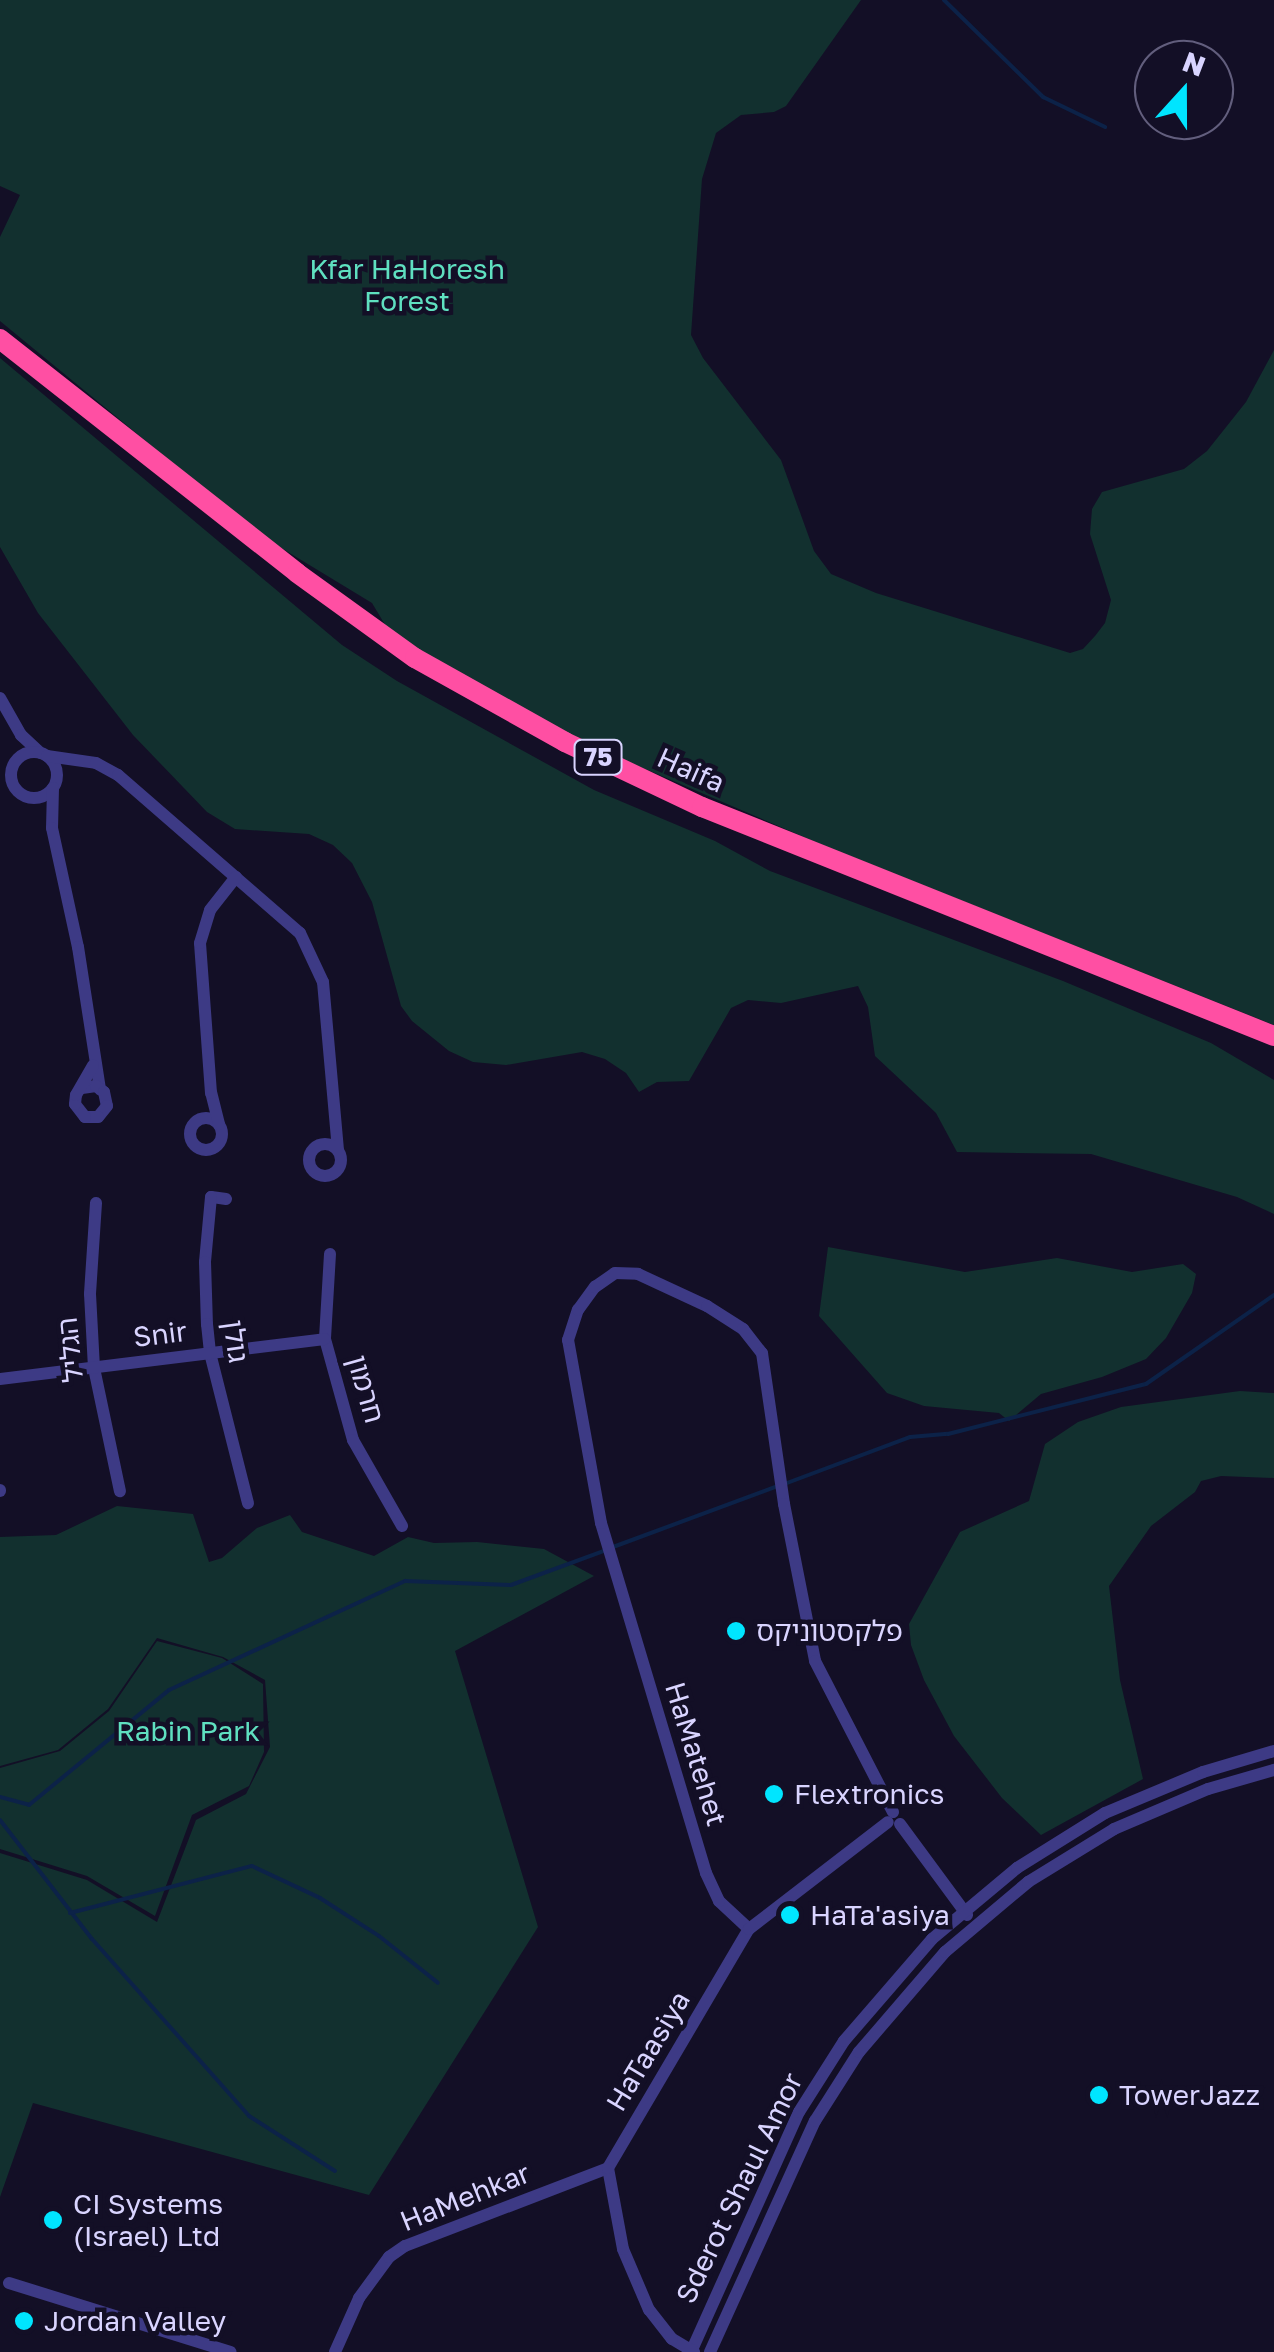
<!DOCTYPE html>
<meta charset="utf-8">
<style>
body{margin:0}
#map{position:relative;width:1274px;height:2352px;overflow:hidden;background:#130f26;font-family:"Golos Text","Noto Sans Hebrew",sans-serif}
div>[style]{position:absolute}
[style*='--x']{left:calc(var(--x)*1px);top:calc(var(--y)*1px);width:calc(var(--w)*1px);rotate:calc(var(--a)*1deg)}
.green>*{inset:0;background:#12302f}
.stream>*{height:4px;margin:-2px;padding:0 2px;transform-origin:2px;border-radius:2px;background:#0c2248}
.minor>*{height:12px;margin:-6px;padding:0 6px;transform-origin:6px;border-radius:6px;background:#3d3a85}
.minor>.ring{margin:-6px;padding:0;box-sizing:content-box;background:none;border:12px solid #3d3a85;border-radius:50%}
.highway>*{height:20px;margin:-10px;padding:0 10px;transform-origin:10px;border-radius:10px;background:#ff4fa3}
.dots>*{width:28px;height:28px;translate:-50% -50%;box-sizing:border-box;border:5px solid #130f26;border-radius:50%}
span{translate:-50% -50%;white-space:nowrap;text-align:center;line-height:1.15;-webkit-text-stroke:9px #130f26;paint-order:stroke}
.shield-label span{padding:2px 8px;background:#130f26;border:2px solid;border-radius:8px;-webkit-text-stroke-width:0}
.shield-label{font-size:25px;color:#d9d4ff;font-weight:700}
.park-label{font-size:28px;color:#5fe0c0}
.street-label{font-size:28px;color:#d9d4ff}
.poi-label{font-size:28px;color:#d9d4ff}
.left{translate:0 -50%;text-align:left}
.north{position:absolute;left:1134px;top:40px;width:100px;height:100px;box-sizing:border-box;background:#130f26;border:2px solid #625e7d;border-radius:50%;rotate:21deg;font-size:28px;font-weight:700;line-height:40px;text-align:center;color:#d9d4ff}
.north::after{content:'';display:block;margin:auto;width:35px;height:45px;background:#00e5ff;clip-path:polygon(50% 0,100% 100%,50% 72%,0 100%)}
</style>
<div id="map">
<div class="green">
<i style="clip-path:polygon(0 0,861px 0,786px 106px,774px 112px,741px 115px,716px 133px,702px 179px,691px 335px,703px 358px,781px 460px,814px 551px,831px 574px,876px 593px,1070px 653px,1083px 649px,1095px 636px,1105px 623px,1111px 600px,1090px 534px,1092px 509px,1102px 492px,1184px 469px,1207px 451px,1246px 402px,1274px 350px,1274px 1025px,825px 846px,601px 750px,470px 682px,387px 628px,372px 603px,260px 535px,0 321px,0 237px,20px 195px,0 186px)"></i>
<i style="clip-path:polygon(0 358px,342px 645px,397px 681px,594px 790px,715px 841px,770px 871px,1063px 981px,1211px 1043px,1274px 1080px,1274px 1214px,1237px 1197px,1091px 1154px,957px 1152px,936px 1113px,875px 1056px,868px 1007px,858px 986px,781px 1003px,748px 1000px,731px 1008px,689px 1081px,657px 1082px,639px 1092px,626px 1073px,605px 1059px,582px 1052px,506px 1065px,473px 1062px,449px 1051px,412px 1021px,401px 1006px,372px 902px,352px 863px,333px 845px,309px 834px,235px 829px,207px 812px,133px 735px,38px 613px,0 547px)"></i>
<i style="clip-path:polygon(828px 1247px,965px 1272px,1057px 1258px,1132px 1272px,1183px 1264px,1196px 1274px,1192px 1293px,1166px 1338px,1146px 1359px,1102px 1377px,1041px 1394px,1009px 1421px,999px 1413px,924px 1406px,887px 1393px,819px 1316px)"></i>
<i style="clip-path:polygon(1240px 1391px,1274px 1393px,1274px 1478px,1221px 1476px,1201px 1481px,1195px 1492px,1151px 1526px,1109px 1586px,1120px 1680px,1143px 1779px,1041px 1835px,1002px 1798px,954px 1736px,924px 1680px,911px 1645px,909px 1624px,960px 1532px,1029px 1501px,1045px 1444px,1078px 1422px,1121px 1407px)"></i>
<i style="clip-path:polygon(117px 1506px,193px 1514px,209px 1562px,222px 1558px,257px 1528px,290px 1515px,302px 1532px,374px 1556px,408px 1537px,434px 1543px,477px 1542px,544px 1549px,594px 1576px,455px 1651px,538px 1927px,369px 2195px,33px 2103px,0 2197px,0 1853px,87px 1880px,157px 1922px,196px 1820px,246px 1794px,270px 1747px,265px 1680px,223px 1657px,157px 1638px,108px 1709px,58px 1750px,0 1766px,0 1537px,56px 1535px)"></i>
<i style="clip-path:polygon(157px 1641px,222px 1658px,263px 1684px,264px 1752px,249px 1786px,192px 1815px,155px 1916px,87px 1876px,0 1849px,0 1768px,60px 1751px,109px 1711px)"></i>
</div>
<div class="stream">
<i style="--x:944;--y:0;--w:139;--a:44.4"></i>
<i style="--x:1043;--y:97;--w:69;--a:25.8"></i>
<i style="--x:787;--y:1483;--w:131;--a:-20.5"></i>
<i style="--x:910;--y:1437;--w:38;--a:-5"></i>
<i style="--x:948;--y:1434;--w:204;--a:-14.2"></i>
<i style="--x:1146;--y:1384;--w:156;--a:-34.8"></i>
<i style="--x:613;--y:1547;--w:176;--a:-20.3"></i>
<i style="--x:0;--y:1797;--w:30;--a:15"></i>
<i style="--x:29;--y:1805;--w:181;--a:-39.4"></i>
<i style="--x:169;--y:1690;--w:260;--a:-24.8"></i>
<i style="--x:405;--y:1581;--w:106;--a:2.2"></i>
<i style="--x:511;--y:1585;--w:99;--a:-20.1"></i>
<i style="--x:0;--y:1820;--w:150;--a:52.3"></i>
<i style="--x:92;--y:1939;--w:237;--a:48.4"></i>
<i style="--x:249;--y:2116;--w:102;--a:32.6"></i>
<i style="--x:70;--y:1913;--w:188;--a:-14.5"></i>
<i style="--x:252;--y:1866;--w:75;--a:25.2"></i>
<i style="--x:320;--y:1898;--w:70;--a:32.8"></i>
<i style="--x:379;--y:1936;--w:75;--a:38.5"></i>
</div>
<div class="minor">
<i style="--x:0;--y:698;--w:43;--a:60.4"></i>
<i style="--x:21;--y:735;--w:26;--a:43"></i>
<i class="ring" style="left:11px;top:752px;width:34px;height:34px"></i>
<i style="--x:47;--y:756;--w:49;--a:8.1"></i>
<i style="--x:96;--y:763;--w:25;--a:29"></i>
<i style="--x:118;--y:775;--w:241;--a:41"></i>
<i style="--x:300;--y:933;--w:54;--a:64.9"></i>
<i style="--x:323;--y:982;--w:168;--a:84.9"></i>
<i style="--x:53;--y:788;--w:40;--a:91.4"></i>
<i style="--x:52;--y:828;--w:122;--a:77.7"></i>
<i style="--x:78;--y:947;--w:144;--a:81.2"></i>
<i style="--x:82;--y:1088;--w:14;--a:-8"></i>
<i style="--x:96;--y:1086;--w:10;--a:37"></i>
<i style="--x:104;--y:1092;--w:14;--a:78"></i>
<i style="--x:107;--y:1106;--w:14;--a:129"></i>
<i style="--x:98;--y:1117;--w:13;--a:180"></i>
<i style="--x:85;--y:1117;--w:16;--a:-128"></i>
<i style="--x:75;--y:1104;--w:9;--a:-84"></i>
<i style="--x:76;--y:1095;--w:34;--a:-60"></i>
<i class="ring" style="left:190px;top:1118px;width:20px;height:20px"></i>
<i style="--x:219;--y:1124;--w:32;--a:-104"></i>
<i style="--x:211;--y:1093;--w:150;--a:-94.2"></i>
<i style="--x:200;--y:943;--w:34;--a:-73"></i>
<i style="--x:210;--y:910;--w:42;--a:-51.8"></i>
<i class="ring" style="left:309px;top:1144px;width:20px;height:20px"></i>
<i style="--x:226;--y:1199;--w:15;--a:-172"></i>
<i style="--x:211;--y:1197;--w:65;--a:95.3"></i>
<i style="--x:205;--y:1262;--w:62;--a:88.2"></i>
<i style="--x:207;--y:1324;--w:29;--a:84"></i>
<i style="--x:210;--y:1353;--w:155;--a:75.8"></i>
<i style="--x:96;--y:1203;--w:91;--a:93.8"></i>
<i style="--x:90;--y:1294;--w:74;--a:86.9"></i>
<i style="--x:94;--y:1368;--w:126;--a:78.1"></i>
<i style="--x:330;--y:1254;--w:85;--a:93.4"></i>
<i style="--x:325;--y:1339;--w:105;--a:74.5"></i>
<i style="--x:353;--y:1440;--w:99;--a:60.3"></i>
<i style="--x:0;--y:1379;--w:327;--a:-7"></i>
<i style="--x:0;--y:1490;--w:1;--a:90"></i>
<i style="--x:900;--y:1824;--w:113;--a:53.6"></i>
<i style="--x:749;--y:1929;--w:41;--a:-137"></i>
<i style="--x:719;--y:1901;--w:31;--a:-115"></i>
<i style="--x:706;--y:1873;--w:365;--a:-106.7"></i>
<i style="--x:601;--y:1523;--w:186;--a:-100.2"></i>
<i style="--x:568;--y:1340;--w:32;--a:-72"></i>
<i style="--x:578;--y:1310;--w:29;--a:-54"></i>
<i style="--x:595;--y:1287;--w:24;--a:-35"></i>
<i style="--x:615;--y:1273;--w:23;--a:2"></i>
<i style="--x:638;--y:1274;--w:76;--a:24.9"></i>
<i style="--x:707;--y:1306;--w:43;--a:32.6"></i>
<i style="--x:743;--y:1329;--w:31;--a:52"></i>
<i style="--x:762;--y:1353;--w:153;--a:81.7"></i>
<i style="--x:784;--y:1504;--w:160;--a:78.8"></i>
<i style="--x:815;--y:1661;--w:170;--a:62.7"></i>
<i style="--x:9;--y:2283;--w:232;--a:17.3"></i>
<i style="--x:335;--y:2352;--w:59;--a:-66"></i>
<i style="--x:359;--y:2298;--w:51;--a:-53.8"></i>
<i style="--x:389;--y:2257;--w:19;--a:-35"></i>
<i style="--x:405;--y:2246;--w:217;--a:-21"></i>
<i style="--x:691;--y:2352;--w:263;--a:-65.8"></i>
<i style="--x:799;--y:2112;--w:84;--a:-57.6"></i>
<i style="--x:844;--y:2041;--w:135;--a:-49.2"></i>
<i style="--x:932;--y:1939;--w:111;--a:-39.9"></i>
<i style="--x:1017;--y:1868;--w:104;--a:-32"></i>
<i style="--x:1105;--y:1813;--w:106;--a:-22.7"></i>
<i style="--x:1203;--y:1772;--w:74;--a:-16.5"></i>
<i style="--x:694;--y:2352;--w:26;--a:-149"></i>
<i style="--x:672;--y:2339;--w:37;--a:-128"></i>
<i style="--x:649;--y:2310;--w:66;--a:-113.1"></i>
<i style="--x:623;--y:2249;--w:82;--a:-100.5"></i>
<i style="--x:608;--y:2168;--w:277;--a:-59.5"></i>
<i style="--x:749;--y:1929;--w:175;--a:-37.6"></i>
<i style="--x:710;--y:2352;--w:254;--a:-65.6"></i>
<i style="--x:815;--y:2121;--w:82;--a:-57.5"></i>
<i style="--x:859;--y:2052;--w:132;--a:-49.3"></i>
<i style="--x:945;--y:1952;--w:109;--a:-40.1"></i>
<i style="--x:1028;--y:1882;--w:101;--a:-31.6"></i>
<i style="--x:1114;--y:1829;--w:102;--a:-23.1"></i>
<i style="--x:1208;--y:1789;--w:69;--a:-16.1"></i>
</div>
<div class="highway">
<i style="--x:0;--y:339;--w:378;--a:38.2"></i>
<i style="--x:297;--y:573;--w:145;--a:35.8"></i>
<i style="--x:415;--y:658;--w:172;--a:29.2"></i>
<i style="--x:565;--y:742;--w:152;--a:25.4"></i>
<i style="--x:702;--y:807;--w:616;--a:21.82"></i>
</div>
<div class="dots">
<i style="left:736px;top:1631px;background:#00e5ff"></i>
<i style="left:774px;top:1794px;background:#00e5ff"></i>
<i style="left:790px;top:1915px;background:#00e5ff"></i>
<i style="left:1099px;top:2095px;background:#00e5ff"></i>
<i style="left:53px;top:2220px;background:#00e5ff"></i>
<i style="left:24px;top:2321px;background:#00e5ff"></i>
</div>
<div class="shield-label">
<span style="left:598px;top:757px">75</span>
</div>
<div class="park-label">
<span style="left:407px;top:285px">Kfar HaHoresh<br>Forest</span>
<span style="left:188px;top:1731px">Rabin Park</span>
</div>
<div class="street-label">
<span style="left:691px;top:770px;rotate:24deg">Haifa</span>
<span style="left:160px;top:1334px;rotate:-7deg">Snir</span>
<span style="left:236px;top:1341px;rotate:82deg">גולן</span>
<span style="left:70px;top:1350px;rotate:-96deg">הגליל</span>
<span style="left:366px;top:1389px;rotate:74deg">חרמון</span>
<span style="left:696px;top:1754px;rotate:73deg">HaMatehet</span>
<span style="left:648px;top:2051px;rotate:-59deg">HaTaasiya</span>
<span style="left:739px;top:2188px;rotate:-64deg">Sderot Shaul Amor</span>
<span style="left:465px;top:2197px;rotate:-22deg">HaMehkar</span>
</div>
<div class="poi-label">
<span class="left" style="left:756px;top:1631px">פלקסטוניקס</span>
<span class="left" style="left:794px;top:1794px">Flextronics</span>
<span class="left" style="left:810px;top:1915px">HaTa'asiya</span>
<span class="left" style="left:1119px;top:2095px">TowerJazz</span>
<span class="left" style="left:73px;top:2220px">CI Systems<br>(Israel) Ltd</span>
<span class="left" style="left:44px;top:2321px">Jordan Valley</span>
</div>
<div class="north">N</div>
</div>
